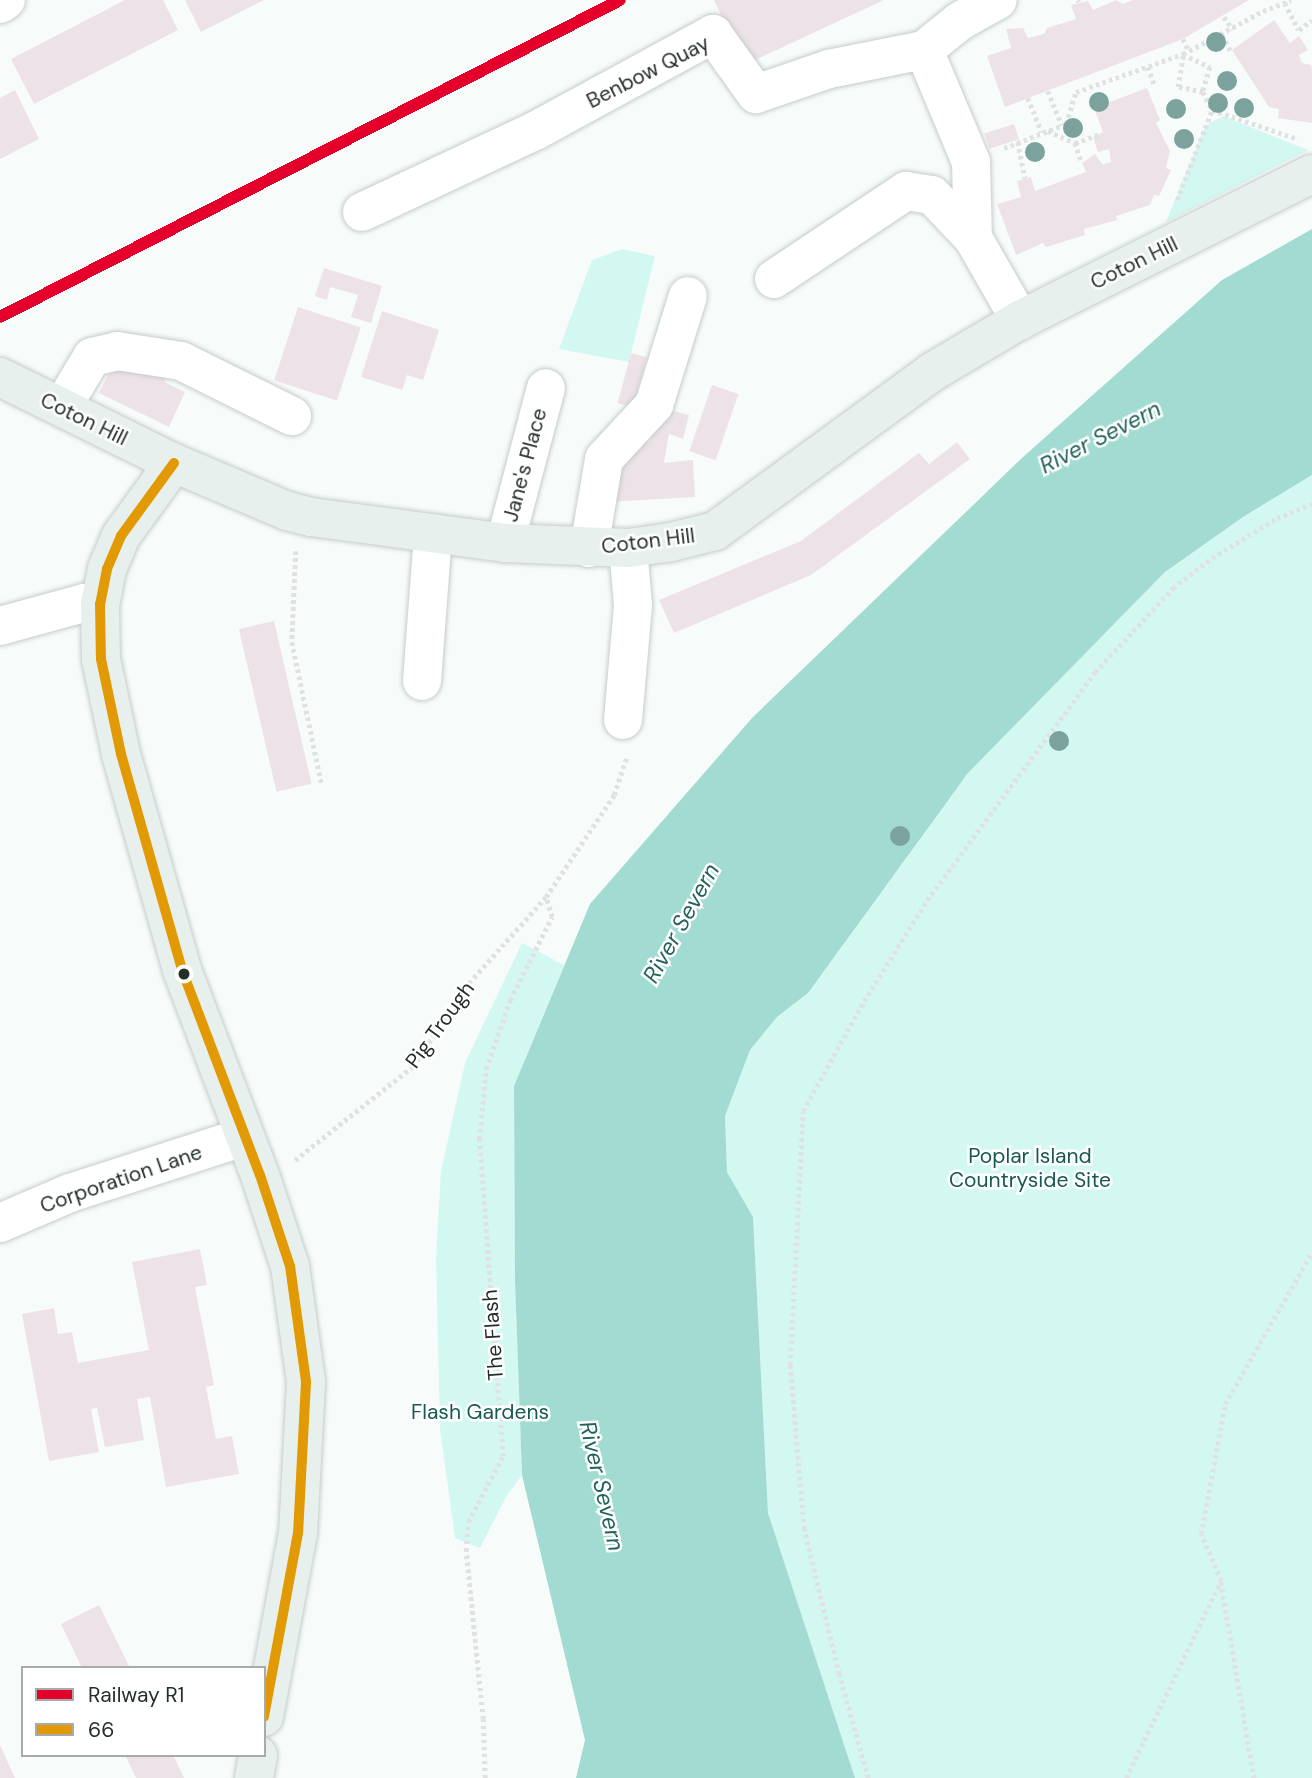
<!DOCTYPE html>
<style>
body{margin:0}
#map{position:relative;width:1312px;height:1778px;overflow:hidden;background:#f7fcfb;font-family:"DM Sans",sans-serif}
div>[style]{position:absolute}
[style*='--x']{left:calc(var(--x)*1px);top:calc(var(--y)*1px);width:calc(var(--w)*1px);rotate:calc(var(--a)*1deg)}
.green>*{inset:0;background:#d3f8f1}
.water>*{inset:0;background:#a2dbd2}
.building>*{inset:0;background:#ede2e8;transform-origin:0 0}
.path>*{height:4.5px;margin-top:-2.25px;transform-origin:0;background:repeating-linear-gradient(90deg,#dfe2e1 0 3.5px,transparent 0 7px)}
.roads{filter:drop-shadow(0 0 2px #c5ccca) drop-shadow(0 0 2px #c5ccca)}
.minor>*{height:38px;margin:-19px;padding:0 19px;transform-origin:19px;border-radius:19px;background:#fefffe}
.major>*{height:38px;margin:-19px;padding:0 19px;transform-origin:19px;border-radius:19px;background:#e8f0ee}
.bus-1>*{height:10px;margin:-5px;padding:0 5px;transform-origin:5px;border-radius:5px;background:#e29a04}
.rail-1>*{height:12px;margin:-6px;padding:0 6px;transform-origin:6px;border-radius:6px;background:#e4002b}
.trees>*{width:20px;height:20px;margin:-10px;border-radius:50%;background:#7ba29d}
.dots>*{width:19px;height:19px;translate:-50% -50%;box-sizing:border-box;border:4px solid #fff;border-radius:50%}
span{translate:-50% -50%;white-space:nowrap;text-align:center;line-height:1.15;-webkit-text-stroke:5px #fff;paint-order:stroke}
.street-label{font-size:21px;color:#252e2c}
.park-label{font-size:21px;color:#155950}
.water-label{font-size:23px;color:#22635b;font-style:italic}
.legend{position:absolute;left:21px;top:1666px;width:245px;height:91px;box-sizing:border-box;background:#fff;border:2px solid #a8abab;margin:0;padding:9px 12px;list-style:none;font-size:21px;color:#252e2c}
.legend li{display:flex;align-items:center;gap:14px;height:35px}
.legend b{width:35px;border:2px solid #a8abab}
</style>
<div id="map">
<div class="green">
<i style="clip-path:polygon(1223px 116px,1308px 150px,1166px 222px,1205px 126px)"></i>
<i style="clip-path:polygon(622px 249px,655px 256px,629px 362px,559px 349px,592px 260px)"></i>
<i style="clip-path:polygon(1312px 475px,1312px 1778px,855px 1778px,768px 1513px,753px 1217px,727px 1172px,725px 1116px,750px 1050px,777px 1017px,808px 993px,968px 773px,1165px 572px,1243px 517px)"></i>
<i style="clip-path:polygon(522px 943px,564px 965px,514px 1086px,515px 1281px,522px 1475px,506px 1497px,480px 1548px,455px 1538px,440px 1429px,436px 1257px,441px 1171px,465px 1063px)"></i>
</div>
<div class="water">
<i style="clip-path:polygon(1312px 229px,1312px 475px,1243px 517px,1165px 572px,968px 773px,808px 993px,777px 1017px,750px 1050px,725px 1116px,727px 1172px,753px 1217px,768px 1513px,855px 1778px,576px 1778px,585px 1740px,522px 1475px,515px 1281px,514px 1086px,590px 904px,752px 718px,1023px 457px,1222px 280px)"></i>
</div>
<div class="building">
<i style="clip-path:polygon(125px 0,163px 0,178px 30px,34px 104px,11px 59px)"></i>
<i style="clip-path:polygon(185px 0,264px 0,201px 32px)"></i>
<i style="clip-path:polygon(714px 0,884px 0,744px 65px)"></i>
<i style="clip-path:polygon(1116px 0,1123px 4px,1133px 0,1249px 0,1183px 39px,1005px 107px,987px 56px,1011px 48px,1006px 29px,1023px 28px,1028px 38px,1044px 34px,1047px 28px,1076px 19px,1071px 5px,1088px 1px,1093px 10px)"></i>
<i style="clip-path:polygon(1274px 20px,1290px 43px,1299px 36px,1308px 50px,1299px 55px,1302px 63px,1311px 65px,1312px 70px,1312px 123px,1278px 118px,1279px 109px,1269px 107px,1232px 50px)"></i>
<i style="clip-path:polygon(1147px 88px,1160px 120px,1156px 123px,1170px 151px,1166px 168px,1171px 170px,1159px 196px,1154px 195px,1150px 205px,1116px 216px,1117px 220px,1084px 229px,1085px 235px,1046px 247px,1043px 243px,1016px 255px,997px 204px,1021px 197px,1017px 181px,1031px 177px,1035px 191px,1086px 172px,1082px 163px,1095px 154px,1103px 165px,1111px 162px,1109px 149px,1098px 152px,1093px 137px,1103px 132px,1094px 108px)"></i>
<i style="clip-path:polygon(15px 90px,39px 139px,0 159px,0 98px)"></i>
<i style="left:1014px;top:124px;width:16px;height:31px;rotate:72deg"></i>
<i style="clip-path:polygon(324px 268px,382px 286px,371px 323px,351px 317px,358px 295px,330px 287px,327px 300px,315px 296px)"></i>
<i style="left:298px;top:307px;width:66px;height:77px;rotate:18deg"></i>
<i style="clip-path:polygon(382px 311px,439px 330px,423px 380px,407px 375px,402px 390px,361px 377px)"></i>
<i style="left:631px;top:353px;width:16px;height:52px;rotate:15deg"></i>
<i style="clip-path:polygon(116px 359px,166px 377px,164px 382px,185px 392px,169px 427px,99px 393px)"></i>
<i style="left:712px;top:385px;width:28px;height:70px;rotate:19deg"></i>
<i style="clip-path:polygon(659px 407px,689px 415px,683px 439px,669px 434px,664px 463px,693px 460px,695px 497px,606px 502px,633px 437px,650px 442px)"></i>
<i style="clip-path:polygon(957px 442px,970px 459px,811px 575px,674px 633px,659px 600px,801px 541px,919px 453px,929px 464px)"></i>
<i style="left:274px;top:621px;width:167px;height:36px;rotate:77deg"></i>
<i style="clip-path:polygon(200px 1249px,207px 1285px,195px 1287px,214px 1385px,206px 1387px,216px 1439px,232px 1436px,239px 1474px,166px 1487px,150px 1397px,137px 1399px,144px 1440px,105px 1447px,97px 1408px,91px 1409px,99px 1452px,49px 1461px,22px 1314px,54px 1308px,58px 1334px,72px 1332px,78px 1363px,149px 1350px,132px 1262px)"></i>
<i style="clip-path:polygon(99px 1605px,130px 1668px,82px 1668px,61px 1624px)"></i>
<i style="clip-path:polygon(0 1745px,15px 1778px,0 1778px)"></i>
<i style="clip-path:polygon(125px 1755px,173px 1755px,184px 1778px,136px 1778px)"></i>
</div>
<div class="path">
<i style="--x:1078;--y:0;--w:2;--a:63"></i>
<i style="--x:1285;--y:3;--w:30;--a:63"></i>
<i style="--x:1299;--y:30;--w:16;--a:-38"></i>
<i style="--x:1224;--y:17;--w:15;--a:53"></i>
<i style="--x:1222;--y:35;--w:18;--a:61"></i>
<i style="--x:1183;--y:39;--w:13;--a:63"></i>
<i style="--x:1183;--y:54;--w:30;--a:26"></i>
<i style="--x:1210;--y:67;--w:26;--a:106"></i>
<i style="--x:1203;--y:92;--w:25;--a:-169"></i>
<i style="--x:1178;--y:87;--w:33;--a:-81"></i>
<i style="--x:1148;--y:67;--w:20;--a:70"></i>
<i style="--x:1048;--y:91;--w:37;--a:68"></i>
<i style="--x:1203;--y:92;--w:20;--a:63"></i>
<i style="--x:1028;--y:98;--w:37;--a:68"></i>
<i style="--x:1048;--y:131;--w:30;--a:24"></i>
<i style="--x:1075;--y:143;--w:21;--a:71"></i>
<i style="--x:1018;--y:142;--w:37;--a:79"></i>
<i style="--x:1075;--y:143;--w:27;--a:-20"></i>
<i style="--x:1004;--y:148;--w:66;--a:-21.2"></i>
<i style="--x:1066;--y:124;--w:34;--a:-73"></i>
<i style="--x:1076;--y:92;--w:114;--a:-19.6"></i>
<i style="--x:1183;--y:54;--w:91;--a:-28.3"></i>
<i style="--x:1263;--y:11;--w:30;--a:-21"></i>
<i style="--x:1177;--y:200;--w:97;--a:-68.7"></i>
<i style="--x:1212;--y:110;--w:91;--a:18.6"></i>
<i style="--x:296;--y:551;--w:91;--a:92.5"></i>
<i style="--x:292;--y:642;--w:146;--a:78.2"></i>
<i style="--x:295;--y:1160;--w:151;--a:-38.5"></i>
<i style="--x:413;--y:1066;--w:100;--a:-56"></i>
<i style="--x:469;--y:983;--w:115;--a:-48.2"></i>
<i style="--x:546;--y:897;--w:123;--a:-56.3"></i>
<i style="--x:614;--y:795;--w:41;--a:-71.6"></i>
<i style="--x:1221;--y:1582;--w:199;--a:80.4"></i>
<i style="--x:485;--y:1778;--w:59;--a:-91.9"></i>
<i style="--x:483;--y:1719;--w:169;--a:-95.8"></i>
<i style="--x:466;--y:1551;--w:29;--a:-86"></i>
<i style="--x:468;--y:1522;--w:75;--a:-62.1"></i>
<i style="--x:503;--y:1456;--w:318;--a:-94.3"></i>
<i style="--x:479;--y:1139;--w:70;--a:-84.3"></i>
<i style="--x:486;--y:1069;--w:73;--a:-70.8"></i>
<i style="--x:510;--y:1000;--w:93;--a:-63.2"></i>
<i style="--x:552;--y:917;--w:21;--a:-107"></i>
<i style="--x:868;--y:1778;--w:108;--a:-105.6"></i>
<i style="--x:839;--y:1674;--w:149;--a:-103.6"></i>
<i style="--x:804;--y:1529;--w:165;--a:-94.9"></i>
<i style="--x:790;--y:1365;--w:254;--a:-87.1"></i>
<i style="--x:803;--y:1111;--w:126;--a:-61"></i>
<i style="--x:864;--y:1001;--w:119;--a:-58"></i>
<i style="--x:927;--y:900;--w:283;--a:-53.6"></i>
<i style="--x:1095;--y:672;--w:115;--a:-47.1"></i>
<i style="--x:1173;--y:588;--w:49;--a:-37.6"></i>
<i style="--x:1212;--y:558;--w:76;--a:-31.6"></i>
<i style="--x:1277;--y:518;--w:38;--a:-22"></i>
<i style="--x:1126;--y:1778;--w:219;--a:-64.3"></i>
<i style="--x:1221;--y:1581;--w:51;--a:-113.1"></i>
<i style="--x:1201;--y:1534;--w:132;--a:-79.5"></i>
<i style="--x:1225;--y:1404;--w:175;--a:-60.2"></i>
</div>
<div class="roads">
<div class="minor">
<i style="--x:0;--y:4;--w:7;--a:-34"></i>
<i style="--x:924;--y:50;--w:121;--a:67.2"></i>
<i style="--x:971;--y:162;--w:76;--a:88.5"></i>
<i style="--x:973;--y:238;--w:95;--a:60.2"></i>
<i style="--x:362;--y:212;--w:191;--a:-25.1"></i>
<i style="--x:535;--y:131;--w:203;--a:-28.6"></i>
<i style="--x:713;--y:34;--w:74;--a:54.4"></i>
<i style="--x:756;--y:94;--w:77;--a:-18.9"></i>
<i style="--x:829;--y:69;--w:97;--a:-11.3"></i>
<i style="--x:924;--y:50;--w:46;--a:-38.9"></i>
<i style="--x:960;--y:21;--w:43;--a:-28.9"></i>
<i style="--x:774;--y:279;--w:159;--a:-33.7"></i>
<i style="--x:906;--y:191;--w:26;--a:9"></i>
<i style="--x:932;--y:195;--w:59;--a:46.4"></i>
<i style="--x:62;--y:407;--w:58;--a:-59"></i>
<i style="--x:92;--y:357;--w:26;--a:-13"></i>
<i style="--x:117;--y:351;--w:65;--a:8.9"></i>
<i style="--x:181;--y:361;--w:124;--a:26.4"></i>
<i style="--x:505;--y:543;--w:160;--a:-75.2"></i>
<i style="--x:589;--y:548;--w:90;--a:-80.4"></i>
<i style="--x:604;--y:459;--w:74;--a:-47.2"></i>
<i style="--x:654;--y:405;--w:114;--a:-72.7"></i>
<i style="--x:0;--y:626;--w:87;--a:-15.3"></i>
<i style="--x:84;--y:603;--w:16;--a:4"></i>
<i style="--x:422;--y:681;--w:146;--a:-85.7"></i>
<i style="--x:623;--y:720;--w:115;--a:-85"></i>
<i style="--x:633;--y:605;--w:57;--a:-95"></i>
<i style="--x:0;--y:1223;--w:76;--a:-23.2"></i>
<i style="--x:70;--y:1193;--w:182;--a:-17.9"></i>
</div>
<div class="major">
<i style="--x:0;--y:377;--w:194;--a:26.3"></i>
<i style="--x:174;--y:463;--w:123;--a:23"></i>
<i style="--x:287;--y:511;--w:25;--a:14"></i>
<i style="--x:311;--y:517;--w:196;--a:7.6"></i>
<i style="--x:505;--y:543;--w:123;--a:2.3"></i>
<i style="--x:628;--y:548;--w:43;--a:-7.9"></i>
<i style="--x:671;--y:542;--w:45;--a:-14"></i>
<i style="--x:715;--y:531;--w:271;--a:-36.2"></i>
<i style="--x:934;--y:371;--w:100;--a:-30.7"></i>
<i style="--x:1020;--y:320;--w:326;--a:-26.6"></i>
<i style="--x:174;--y:463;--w:90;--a:126"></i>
<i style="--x:121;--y:536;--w:36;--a:113"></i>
<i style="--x:107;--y:569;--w:36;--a:101"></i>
<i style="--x:100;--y:604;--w:55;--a:89"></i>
<i style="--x:101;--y:659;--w:97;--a:78.1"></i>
<i style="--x:121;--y:754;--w:224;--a:74.2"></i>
<i style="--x:182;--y:970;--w:219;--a:69.2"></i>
<i style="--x:260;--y:1175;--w:96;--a:71.8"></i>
<i style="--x:290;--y:1266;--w:117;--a:82.1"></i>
<i style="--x:306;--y:1382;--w:151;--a:93"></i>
<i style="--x:298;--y:1533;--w:187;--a:100.5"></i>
<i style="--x:254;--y:1778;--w:23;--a:-80"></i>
</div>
</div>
<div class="bus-1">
<i style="--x:174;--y:463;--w:90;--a:126"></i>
<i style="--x:121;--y:536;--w:36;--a:113"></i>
<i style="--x:107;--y:569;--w:36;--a:101"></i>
<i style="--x:100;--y:604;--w:55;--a:89"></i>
<i style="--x:101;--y:659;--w:97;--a:78.1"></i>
<i style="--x:121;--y:754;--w:224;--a:74.2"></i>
<i style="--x:182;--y:970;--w:219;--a:69.2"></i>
<i style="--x:260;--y:1175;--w:96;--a:71.8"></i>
<i style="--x:290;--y:1266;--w:117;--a:82.1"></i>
<i style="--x:306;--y:1382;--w:151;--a:93"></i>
<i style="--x:298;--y:1533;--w:187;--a:100.5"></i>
</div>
<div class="rail-1">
<i style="--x:0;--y:317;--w:696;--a:-27.08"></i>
</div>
<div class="trees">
<i style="left:1216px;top:42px"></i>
<i style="left:1227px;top:81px"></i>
<i style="left:1099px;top:102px"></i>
<i style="left:1218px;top:103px"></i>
<i style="left:1244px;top:108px"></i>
<i style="left:1176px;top:109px"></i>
<i style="left:1073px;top:128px"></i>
<i style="left:1184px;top:139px"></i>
<i style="left:1035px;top:152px"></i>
<i style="left:1059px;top:741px"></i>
<i style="left:900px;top:836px"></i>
</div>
<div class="dots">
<i style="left:184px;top:974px;background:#252e2c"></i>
</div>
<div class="street-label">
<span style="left:648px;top:72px;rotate:-27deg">Benbow Quay</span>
<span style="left:1134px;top:263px;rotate:-26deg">Coton Hill</span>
<span style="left:84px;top:419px;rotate:26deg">Coton Hill</span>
<span style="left:525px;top:465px;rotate:-75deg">Jane's Place</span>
<span style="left:648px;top:541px;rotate:-7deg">Coton Hill</span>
<span style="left:440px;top:1025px;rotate:-54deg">Pig Trough</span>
<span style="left:121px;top:1179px;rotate:-19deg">Corporation Lane</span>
<span style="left:493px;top:1335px;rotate:-94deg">The Flash</span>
</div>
<div class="park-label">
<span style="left:1030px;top:1168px">Poplar Island<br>Countryside Site</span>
<span style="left:480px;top:1412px">Flash Gardens</span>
</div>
<div class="water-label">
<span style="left:1100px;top:437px;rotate:-27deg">River Severn</span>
<span style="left:681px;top:923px;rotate:-61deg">River Severn</span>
<span style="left:602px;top:1486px;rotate:77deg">River Severn</span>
</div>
<ul class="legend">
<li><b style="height:9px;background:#e4002b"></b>Railway R1</li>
<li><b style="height:9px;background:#e29a04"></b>66</li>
</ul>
</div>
